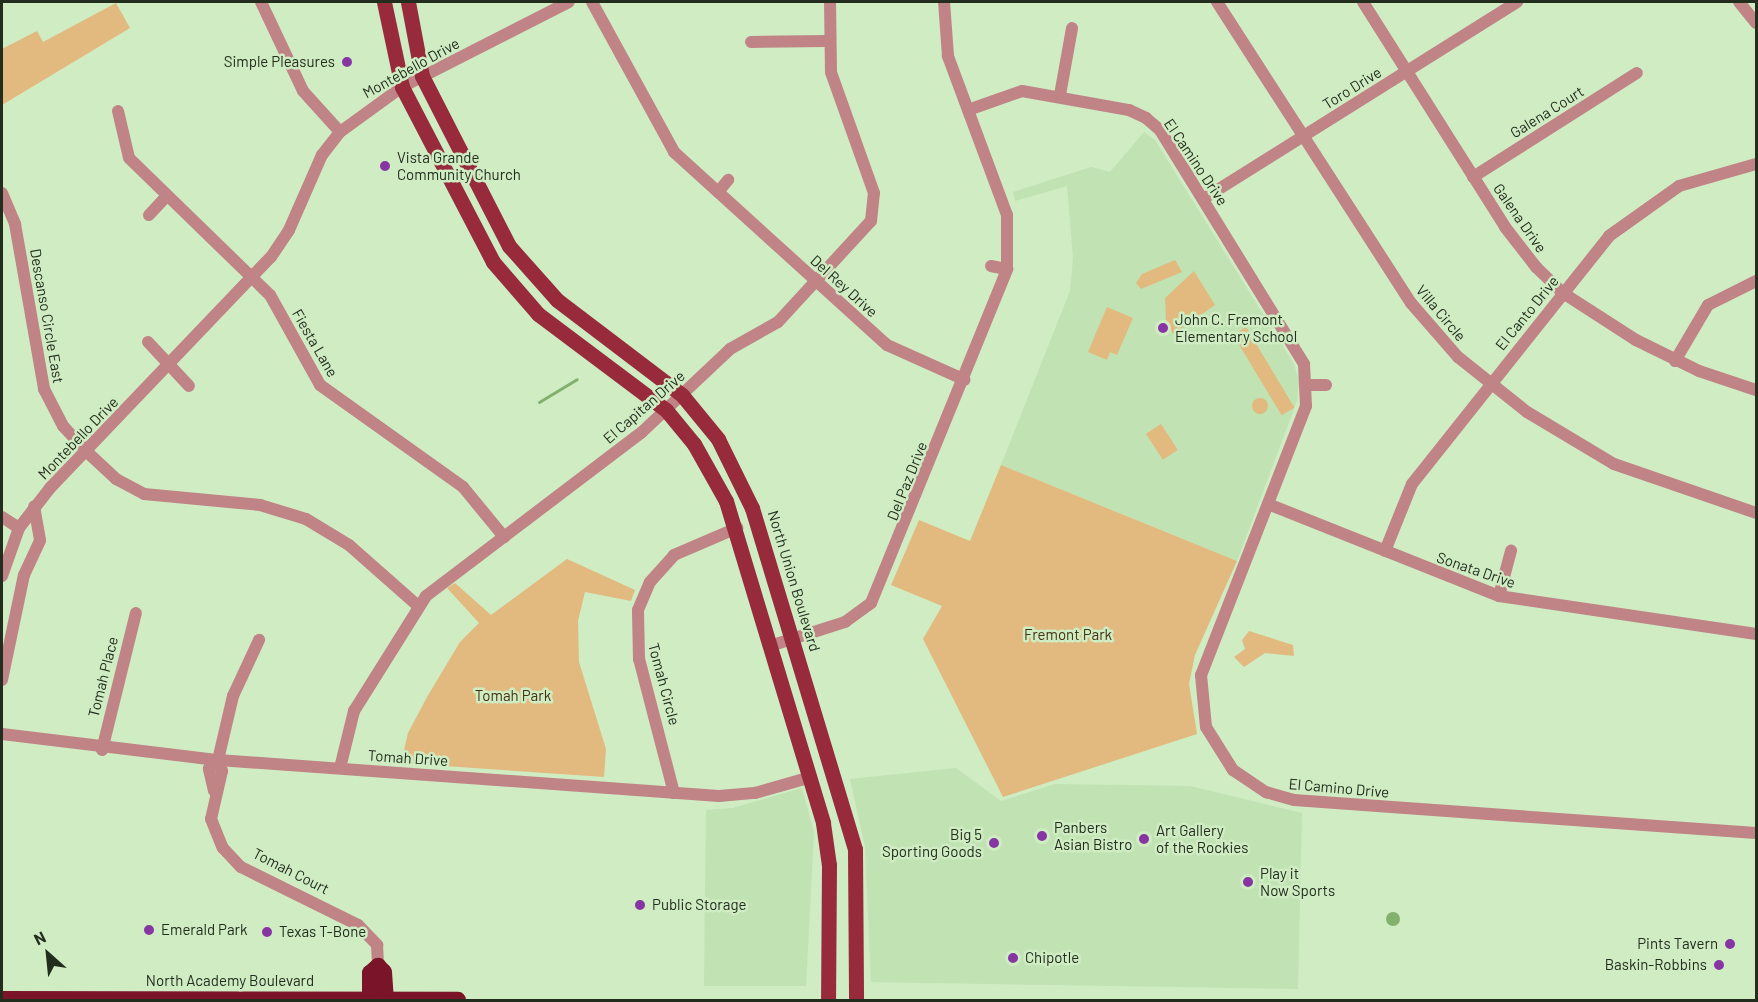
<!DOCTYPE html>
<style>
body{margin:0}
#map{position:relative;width:1758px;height:1002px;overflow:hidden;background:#cfecc3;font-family:Barlow,sans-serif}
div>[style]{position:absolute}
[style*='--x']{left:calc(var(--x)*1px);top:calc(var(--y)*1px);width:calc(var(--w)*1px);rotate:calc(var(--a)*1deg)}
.built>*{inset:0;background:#c1e2b3}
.green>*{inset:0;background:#e2ba7f;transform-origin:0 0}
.round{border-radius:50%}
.water>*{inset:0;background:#82b16c}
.stream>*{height:3px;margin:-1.5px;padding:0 1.5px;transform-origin:1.5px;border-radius:1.5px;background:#82b16c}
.minor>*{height:12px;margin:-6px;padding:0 6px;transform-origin:6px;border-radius:6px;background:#c08386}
.major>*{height:15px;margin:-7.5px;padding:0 7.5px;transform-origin:7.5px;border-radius:7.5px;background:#982b3b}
.highway>*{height:16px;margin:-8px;padding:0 8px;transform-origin:8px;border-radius:8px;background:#7a1428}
.dots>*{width:16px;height:16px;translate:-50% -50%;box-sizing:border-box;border:3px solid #cfecc3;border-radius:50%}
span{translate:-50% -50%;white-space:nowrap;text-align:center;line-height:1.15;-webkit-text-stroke:5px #cfecc3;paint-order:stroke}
.poi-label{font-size:15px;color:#222d1d}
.right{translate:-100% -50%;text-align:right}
.left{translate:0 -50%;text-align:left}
.street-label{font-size:15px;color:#222d1d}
.park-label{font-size:15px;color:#453110}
.frame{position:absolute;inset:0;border:3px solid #222d1d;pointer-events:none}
.north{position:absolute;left:18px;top:924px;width:60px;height:60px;-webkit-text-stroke:4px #cfecc3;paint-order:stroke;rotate:333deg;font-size:16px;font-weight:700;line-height:24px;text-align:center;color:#222d1d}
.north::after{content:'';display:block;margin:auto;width:21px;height:27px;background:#222d1d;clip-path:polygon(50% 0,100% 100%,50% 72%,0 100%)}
</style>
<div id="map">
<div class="built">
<i style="clip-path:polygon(1144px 132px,1155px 140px,1294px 364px,1299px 381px,1297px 401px,1237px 561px,1001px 465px,1070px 291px,1073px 258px,1067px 186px,1015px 201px,1013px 192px,1091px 167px,1110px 172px)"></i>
<i style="clip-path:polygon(956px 768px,1001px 801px,1055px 784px,1190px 786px,1302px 813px,1298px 989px,871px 982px,865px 847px,850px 779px)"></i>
<i style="clip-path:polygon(802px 788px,814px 832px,806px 986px,704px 986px,706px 810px,733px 808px)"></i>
</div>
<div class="green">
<i style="clip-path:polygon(116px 3px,130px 28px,2px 105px,2px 49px,37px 31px,43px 42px)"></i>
<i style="clip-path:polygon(1175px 260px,1182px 272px,1141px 289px,1136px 283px,1142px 274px)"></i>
<i style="clip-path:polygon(1194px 271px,1215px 305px,1173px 334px,1166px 320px,1165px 298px)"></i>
<i style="clip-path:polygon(1107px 307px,1133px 318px,1117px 355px,1110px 352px,1107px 360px,1088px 352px)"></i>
<i style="left:1246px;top:327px;width:94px;height:15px;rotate:59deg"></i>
<i class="round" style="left:1252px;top:398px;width:16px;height:16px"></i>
<i style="left:1161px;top:424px;width:31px;height:18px;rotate:57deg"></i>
<i style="clip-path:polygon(1001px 465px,1237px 561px,1195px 655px,1189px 684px,1197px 734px,1003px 797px,923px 639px,942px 606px,891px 585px,919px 520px,970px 541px)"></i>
<i style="clip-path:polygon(567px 559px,635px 590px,631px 601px,585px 592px,578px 621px,579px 662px,606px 749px,604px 777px,401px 763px,408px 733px,427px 697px,460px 642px,479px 623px,447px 588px,455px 583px,491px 615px)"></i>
<i style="clip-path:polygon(1249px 631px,1293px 645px,1294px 656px,1265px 653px,1244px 667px,1234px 657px,1245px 649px,1242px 640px)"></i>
</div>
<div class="water">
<i class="round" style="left:1386px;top:912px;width:14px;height:14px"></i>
</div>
<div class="stream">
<i style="--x:539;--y:402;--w:44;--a:-31.2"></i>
</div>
<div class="minor">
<i style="--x:261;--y:2;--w:98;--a:64.7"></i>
<i style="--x:303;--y:91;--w:55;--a:47.9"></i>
<i style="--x:592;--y:2;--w:171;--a:61.3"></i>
<i style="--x:674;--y:152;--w:287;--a:42.2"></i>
<i style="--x:887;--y:345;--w:85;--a:24.2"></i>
<i style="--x:1217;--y:2;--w:358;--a:57.2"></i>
<i style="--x:1411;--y:303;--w:72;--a:49"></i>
<i style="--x:1458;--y:357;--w:88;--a:38.6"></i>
<i style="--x:1527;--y:412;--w:101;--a:30.9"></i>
<i style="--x:1614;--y:464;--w:150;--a:19"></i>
<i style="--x:1363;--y:2;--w:266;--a:57.7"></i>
<i style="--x:1505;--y:227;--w:51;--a:52.2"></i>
<i style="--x:1536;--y:267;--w:37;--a:44"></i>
<i style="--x:1563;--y:293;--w:87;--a:32.8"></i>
<i style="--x:1636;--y:340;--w:70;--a:26.2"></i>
<i style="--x:1699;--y:371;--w:60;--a:18.4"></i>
<i style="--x:1739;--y:2;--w:27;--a:51"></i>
<i style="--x:751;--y:42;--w:76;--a:-0.8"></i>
<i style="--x:1060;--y:95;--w:68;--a:-79.8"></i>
<i style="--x:968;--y:110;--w:57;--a:-19.4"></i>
<i style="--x:1022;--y:91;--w:109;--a:10.1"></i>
<i style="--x:1129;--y:110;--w:19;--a:25"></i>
<i style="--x:1146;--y:118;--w:18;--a:41"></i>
<i style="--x:1160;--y:130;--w:275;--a:58.4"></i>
<i style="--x:1304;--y:364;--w:42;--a:87.3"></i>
<i style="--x:1306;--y:406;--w:289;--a:111.3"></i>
<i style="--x:1201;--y:675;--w:52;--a:84.5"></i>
<i style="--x:1206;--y:727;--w:51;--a:57.9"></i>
<i style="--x:1233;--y:770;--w:40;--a:34"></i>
<i style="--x:1266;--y:792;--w:29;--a:16"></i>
<i style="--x:1294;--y:800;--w:463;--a:4.1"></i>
<i style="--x:118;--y:111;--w:48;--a:76.8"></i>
<i style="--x:129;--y:158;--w:197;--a:44.2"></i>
<i style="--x:270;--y:295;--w:103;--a:60.9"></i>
<i style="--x:320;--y:385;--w:176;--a:35.5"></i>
<i style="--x:463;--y:487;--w:65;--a:50.6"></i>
<i style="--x:1473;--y:177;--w:194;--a:-32.4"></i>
<i style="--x:718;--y:192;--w:16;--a:-50"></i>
<i style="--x:2;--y:193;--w:34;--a:67"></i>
<i style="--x:15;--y:224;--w:168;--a:80"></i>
<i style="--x:44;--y:389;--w:42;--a:62.8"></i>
<i style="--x:63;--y:426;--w:34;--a:47"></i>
<i style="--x:86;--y:451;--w:41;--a:43"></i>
<i style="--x:116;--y:479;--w:32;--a:28"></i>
<i style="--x:144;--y:494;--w:117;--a:5.4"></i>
<i style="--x:260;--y:505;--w:48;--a:16.9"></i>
<i style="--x:306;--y:519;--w:50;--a:31.2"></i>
<i style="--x:349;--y:545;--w:91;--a:41.4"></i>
<i style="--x:1203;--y:199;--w:371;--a:-32.1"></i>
<i style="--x:149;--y:215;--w:26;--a:-47"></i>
<i style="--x:991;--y:266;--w:16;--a:11"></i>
<i style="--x:148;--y:342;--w:60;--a:47"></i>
<i style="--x:1675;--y:361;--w:65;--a:-59.5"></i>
<i style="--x:1708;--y:305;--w:54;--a:-26.6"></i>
<i style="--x:1308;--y:385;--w:18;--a:0"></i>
<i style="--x:1268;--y:504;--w:249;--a:21.7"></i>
<i style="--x:1499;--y:596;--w:260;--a:8.4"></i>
<i style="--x:2;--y:517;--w:20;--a:33"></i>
<i style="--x:1385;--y:551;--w:72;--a:-68.1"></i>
<i style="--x:1412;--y:484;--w:317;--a:-51.5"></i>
<i style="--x:1609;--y:236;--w:86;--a:-35.5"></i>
<i style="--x:1679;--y:186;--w:80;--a:-15.9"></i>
<i style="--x:2;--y:576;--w:51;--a:-70.5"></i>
<i style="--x:19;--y:528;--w:51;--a:-52.2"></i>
<i style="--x:50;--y:488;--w:320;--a:-46.3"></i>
<i style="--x:271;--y:257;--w:32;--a:-56"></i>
<i style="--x:289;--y:230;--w:82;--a:-66.3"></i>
<i style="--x:322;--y:155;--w:29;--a:-52"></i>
<i style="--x:340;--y:132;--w:77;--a:-36"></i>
<i style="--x:402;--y:87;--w:187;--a:-27"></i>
<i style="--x:1499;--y:596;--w:47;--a:-75.1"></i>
<i style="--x:773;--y:645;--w:76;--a:-17.7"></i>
<i style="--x:845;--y:622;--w:32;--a:-36"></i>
<i style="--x:871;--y:603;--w:361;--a:-67.8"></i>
<i style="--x:1007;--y:269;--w:54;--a:-90"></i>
<i style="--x:1007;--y:215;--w:170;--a:-110.4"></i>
<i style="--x:948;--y:56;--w:54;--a:-94.2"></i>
<i style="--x:2;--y:680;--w:107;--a:-78.2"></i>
<i style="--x:24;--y:575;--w:38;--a:-65"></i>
<i style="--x:40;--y:540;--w:34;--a:-100"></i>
<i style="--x:2;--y:734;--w:218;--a:6.9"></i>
<i style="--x:218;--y:760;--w:502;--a:4.11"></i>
<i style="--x:719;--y:796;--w:36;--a:-5"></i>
<i style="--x:755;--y:793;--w:58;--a:-15.9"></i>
<i style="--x:102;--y:750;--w:141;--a:-76.1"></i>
<i style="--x:218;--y:760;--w:12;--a:70"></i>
<i style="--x:222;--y:771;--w:49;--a:102.9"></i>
<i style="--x:211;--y:819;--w:31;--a:68"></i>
<i style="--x:223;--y:848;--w:26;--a:47"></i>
<i style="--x:241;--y:867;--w:131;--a:26.4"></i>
<i style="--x:358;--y:925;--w:28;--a:46"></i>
<i style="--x:377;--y:945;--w:21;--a:87"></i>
<i style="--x:340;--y:768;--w:59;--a:-76.2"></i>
<i style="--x:354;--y:711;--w:136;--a:-57.9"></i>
<i style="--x:426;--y:596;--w:271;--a:-37.2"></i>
<i style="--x:642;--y:432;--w:121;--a:-43.3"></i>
<i style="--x:730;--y:349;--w:55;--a:-29.4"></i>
<i style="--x:778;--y:322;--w:137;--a:-47.4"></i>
<i style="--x:871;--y:221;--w:28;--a:-84"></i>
<i style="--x:874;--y:193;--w:128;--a:-109.6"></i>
<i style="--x:831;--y:72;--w:70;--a:-90.8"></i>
<i style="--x:214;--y:791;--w:23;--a:-103"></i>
<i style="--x:209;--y:769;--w:13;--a:-45"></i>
<i style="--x:218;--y:760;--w:66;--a:-76.8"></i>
<i style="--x:233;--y:696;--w:62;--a:-65.1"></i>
<i style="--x:674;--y:793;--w:138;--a:-104.6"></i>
<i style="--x:639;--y:659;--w:49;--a:-91.2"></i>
<i style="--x:638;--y:610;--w:30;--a:-67"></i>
<i style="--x:650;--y:582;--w:36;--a:-48"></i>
<i style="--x:674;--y:555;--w:69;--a:-23.2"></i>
</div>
<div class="major">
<i style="--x:384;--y:2;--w:87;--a:78"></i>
<i style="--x:402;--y:87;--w:197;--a:62.5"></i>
<i style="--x:493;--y:262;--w:69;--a:49.1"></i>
<i style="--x:538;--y:314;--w:160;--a:36.9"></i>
<i style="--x:666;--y:410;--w:44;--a:50.5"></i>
<i style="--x:694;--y:444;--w:65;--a:60.7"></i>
<i style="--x:726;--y:501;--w:336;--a:73.2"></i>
<i style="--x:823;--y:823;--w:42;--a:81.9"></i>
<i style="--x:829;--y:865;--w:135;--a:90.4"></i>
<i style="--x:408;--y:2;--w:75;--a:79.3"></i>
<i style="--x:422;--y:76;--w:191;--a:62.9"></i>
<i style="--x:509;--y:246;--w:72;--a:48.4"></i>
<i style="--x:557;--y:300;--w:157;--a:37.2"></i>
<i style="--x:682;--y:395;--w:57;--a:50.7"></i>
<i style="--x:718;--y:439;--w:77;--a:63.8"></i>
<i style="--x:752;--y:508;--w:356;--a:73.2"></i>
<i style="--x:855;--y:849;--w:151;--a:89.6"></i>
</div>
<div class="highway">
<i style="--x:2;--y:999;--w:456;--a:0.1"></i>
<i style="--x:370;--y:999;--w:26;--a:-90"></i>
<i style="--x:370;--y:973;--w:11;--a:-41"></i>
<i style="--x:378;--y:966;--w:8;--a:45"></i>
<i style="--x:384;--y:972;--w:27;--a:86"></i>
</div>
<div class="dots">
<i style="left:347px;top:62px;background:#8835a4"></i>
<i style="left:385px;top:166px;background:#8835a4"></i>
<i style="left:1163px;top:328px;background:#8835a4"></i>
<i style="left:1042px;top:836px;background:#8835a4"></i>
<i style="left:1144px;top:839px;background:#8835a4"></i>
<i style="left:994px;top:843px;background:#8835a4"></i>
<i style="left:1248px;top:882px;background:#8835a4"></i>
<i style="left:640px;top:905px;background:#8835a4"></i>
<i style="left:149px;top:930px;background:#8835a4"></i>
<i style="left:267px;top:932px;background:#8835a4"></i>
<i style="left:1730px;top:944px;background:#8835a4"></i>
<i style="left:1013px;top:958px;background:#8835a4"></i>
<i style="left:1719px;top:965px;background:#8835a4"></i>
</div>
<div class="poi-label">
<span class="right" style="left:335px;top:62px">Simple Pleasures</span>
<span class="left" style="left:397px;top:166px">Vista Grande<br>Community Church</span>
<span class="left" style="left:1175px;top:328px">John C. Fremont<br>Elementary School</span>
<span class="left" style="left:1054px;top:836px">Panbers<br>Asian Bistro</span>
<span class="left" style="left:1156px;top:839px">Art Gallery<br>of the Rockies</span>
<span class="right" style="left:982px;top:843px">Big 5<br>Sporting Goods</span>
<span class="left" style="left:1260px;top:882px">Play it<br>Now Sports</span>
<span class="left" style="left:652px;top:905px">Public Storage</span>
<span class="left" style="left:161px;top:930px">Emerald Park</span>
<span class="left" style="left:279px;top:932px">Texas T-Bone</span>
<span class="right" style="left:1718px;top:944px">Pints Tavern</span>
<span class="left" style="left:1025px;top:958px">Chipotle</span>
<span class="right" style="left:1707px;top:965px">Baskin-Robbins</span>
</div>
<div class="street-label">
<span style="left:411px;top:68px;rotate:-29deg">Montebello Drive</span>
<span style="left:1352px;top:88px;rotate:-32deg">Toro Drive</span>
<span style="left:1547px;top:112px;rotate:-32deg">Galena Court</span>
<span style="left:1196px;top:162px;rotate:56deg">El Camino Drive</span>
<span style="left:1520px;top:218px;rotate:55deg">Galena Drive</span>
<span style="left:844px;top:286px;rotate:42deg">Del Rey Drive</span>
<span style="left:1441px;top:313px;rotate:50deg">Villa Circle</span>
<span style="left:1527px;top:313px;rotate:-51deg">El Canto Drive</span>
<span style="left:47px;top:316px;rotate:80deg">Descanso Circle East</span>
<span style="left:315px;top:343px;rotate:60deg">Fiesta Lane</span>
<span style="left:644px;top:407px;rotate:-41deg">El Capitan Drive</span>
<span style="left:78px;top:438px;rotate:-46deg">Montebello Drive</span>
<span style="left:907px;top:481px;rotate:-68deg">Del Paz Drive</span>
<span style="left:1476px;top:570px;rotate:19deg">Sonata Drive</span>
<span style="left:794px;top:581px;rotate:73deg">North Union Boulevard</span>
<span style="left:103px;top:677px;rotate:-76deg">Tomah Place</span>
<span style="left:664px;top:684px;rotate:75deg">Tomah Circle</span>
<span style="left:408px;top:758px;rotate:4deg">Tomah Drive</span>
<span style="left:1339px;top:788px;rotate:5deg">El Camino Drive</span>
<span style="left:291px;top:871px;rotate:27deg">Tomah Court</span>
<span style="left:230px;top:981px">North Academy Boulevard</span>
</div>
<div class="park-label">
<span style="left:1068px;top:635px">Fremont Park</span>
<span style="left:513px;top:696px">Tomah Park</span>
</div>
<div class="frame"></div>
<div class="north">N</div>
</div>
